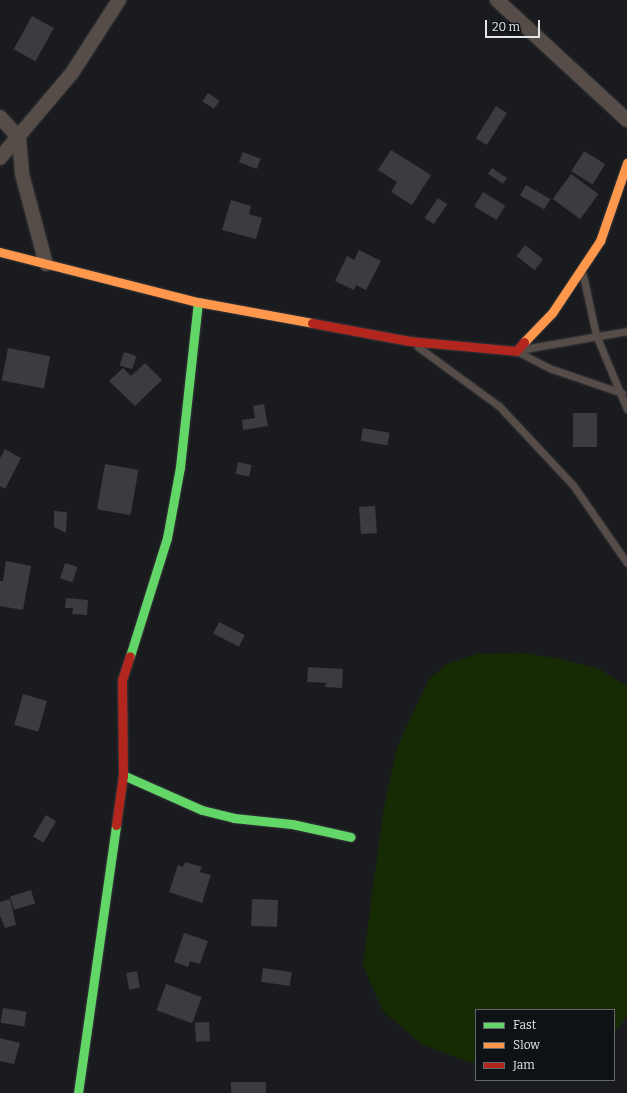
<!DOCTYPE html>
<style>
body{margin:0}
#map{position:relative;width:627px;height:1093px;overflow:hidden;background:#191b1e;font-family:Bitter,serif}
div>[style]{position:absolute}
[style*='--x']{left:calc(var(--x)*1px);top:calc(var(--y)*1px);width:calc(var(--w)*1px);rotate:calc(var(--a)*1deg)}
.green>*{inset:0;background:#162a04}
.building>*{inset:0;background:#3b3c3f;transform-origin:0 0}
.roads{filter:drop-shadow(0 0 1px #36373a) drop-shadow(0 0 1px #36373a)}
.lane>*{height:7px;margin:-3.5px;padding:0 3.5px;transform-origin:3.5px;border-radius:3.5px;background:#564d48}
.street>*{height:14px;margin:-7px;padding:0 7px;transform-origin:7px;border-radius:7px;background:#564d48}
.fast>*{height:9px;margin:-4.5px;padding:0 4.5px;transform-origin:4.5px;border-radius:4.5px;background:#63d668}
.slow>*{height:9px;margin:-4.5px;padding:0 4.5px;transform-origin:4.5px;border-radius:4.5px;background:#ff974d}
.jam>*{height:9px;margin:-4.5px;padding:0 4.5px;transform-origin:4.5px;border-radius:4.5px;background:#b3261e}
span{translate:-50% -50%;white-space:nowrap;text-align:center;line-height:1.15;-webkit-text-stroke:3px #0e1217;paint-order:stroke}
.legend{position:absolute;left:475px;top:1009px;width:140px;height:72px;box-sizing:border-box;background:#0e1217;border:1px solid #64676b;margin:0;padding:5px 7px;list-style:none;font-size:12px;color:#e4e6ea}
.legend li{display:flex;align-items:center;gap:8px;height:20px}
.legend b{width:20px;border:1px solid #64676b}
.scale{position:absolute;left:485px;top:20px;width:55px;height:18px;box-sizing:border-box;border:2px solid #e4e6ea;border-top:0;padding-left:5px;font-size:12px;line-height:14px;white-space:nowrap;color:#e4e6ea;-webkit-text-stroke:3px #0e1217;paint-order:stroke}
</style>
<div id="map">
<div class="green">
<i style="clip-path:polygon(521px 653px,557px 658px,599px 669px,627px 686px,627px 1016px,614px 1034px,614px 1010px,476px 1010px,476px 1063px,469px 1062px,421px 1044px,383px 1011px,363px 966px,370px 911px,383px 812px,397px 747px,429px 679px,447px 664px,477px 654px)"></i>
</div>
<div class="building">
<i style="left:32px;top:16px;width:25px;height:38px;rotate:29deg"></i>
<i style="left:208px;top:93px;width:14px;height:10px;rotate:34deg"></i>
<i style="left:496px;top:106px;width:13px;height:38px;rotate:32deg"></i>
<i style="clip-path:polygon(391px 150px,431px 175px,412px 205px,391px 192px,397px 182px,378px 170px)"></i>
<i style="left:584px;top:151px;width:25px;height:24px;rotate:32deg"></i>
<i style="left:243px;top:152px;width:19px;height:11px;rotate:21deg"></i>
<i style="left:492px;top:168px;width:18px;height:7px;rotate:34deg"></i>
<i style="left:571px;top:174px;width:34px;height:31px;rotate:36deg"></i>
<i style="left:526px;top:185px;width:28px;height:12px;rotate:30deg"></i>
<i style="left:483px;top:192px;width:26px;height:17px;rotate:31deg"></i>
<i style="left:438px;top:198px;width:11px;height:24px;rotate:34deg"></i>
<i style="clip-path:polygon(231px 200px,251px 206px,249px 214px,262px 218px,256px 239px,222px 230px)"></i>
<i style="left:525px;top:245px;width:23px;height:14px;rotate:38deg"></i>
<i style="clip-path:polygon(359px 250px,381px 261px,366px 290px,356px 285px,354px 290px,335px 281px,347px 256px,354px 260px)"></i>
<i style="left:8px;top:348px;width:43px;height:33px;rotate:11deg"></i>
<i style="left:124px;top:352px;width:13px;height:14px;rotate:18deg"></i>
<i style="clip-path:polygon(145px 363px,162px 380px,135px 406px,109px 381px,123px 368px,131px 376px)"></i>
<i style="clip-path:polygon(264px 404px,268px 426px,243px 430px,242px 420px,255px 418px,253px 406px)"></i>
<i style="left:573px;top:413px;width:24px;height:34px"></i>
<i style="left:363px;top:428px;width:27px;height:13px;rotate:10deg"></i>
<i style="clip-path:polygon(5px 449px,21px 458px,5px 489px,0 486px,0 458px)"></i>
<i style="left:238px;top:462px;width:14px;height:12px;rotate:12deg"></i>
<i style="left:105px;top:464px;width:34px;height:46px;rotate:10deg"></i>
<i style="left:375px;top:506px;width:27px;height:16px;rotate:86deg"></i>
<i style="clip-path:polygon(54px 511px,67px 512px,66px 533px,54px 527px)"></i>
<i style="clip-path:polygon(6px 561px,31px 566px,23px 610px,0 606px,0 581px,3px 581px)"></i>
<i style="left:65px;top:563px;width:13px;height:16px;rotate:18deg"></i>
<i style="clip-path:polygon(66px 598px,88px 600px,87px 615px,72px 614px,73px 608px,65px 608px)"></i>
<i style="left:219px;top:622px;width:29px;height:13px;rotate:27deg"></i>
<i style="clip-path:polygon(308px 667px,343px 669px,342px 688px,325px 687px,326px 683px,307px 682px)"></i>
<i style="left:23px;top:694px;width:25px;height:32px;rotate:16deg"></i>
<i style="left:46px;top:815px;width:12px;height:25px;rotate:31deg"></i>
<i style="clip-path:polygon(185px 862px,202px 867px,200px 872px,211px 875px,202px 903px,169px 892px,178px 865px,183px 867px)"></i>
<i style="left:31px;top:890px;width:14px;height:22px;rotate:73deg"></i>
<i style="clip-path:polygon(10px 899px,16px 925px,5px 928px,0 916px,0 902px)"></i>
<i style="left:252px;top:899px;width:26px;height:27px;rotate:2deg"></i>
<i style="clip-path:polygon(184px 933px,208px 941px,200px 964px,190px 961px,188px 967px,174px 962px)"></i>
<i style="left:263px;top:968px;width:29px;height:14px;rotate:8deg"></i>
<i style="left:137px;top:971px;width:17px;height:11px;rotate:80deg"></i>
<i style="left:166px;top:984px;width:38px;height:28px;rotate:20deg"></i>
<i style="left:3px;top:1008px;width:24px;height:15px;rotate:9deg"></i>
<i style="left:209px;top:1022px;width:19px;height:14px;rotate:87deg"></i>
<i style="clip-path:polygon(0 1038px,20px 1043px,14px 1064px,0 1061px)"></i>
<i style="left:231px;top:1082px;width:35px;height:11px"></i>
</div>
<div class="roads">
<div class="lane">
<i style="--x:583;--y:275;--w:61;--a:77.8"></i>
<i style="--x:596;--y:335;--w:80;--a:67.3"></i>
<i style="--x:418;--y:347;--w:100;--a:36.1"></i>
<i style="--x:499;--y:406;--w:108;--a:46.9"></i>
<i style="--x:573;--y:485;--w:95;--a:55.3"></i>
<i style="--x:524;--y:349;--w:105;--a:-9.9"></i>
<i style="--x:518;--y:352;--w:38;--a:27"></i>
<i style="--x:552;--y:369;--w:74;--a:18.9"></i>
</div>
<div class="street">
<i style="--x:497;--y:0;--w:177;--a:42.7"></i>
<i style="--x:0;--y:117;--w:28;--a:48"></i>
<i style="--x:19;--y:138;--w:36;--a:85"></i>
<i style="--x:22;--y:174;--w:93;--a:75.1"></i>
<i style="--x:0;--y:158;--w:111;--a:-49.7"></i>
<i style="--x:72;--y:73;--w:87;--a:-57.2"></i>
</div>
<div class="fast">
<i style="--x:130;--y:656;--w:124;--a:-72.6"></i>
<i style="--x:167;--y:538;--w:72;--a:-79.6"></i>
<i style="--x:180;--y:467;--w:166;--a:-83.8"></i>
<i style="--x:123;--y:775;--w:86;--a:23.9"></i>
<i style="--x:202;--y:810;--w:33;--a:14"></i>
<i style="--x:234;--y:818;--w:58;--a:5.9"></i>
<i style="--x:292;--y:824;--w:60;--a:12.4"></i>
<i style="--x:78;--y:1093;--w:271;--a:-81.9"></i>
</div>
<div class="slow">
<i style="--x:0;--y:252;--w:204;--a:14.2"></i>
<i style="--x:198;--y:302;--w:116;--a:10.4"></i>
<i style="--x:524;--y:342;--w:40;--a:-46"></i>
<i style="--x:552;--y:313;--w:87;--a:-56.3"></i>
<i style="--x:600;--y:241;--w:83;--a:-70.9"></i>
</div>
<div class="jam">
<i style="--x:312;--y:323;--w:99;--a:10.5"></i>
<i style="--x:409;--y:341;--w:107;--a:5.3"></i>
<i style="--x:516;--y:351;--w:12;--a:-48"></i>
<i style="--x:116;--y:825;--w:50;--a:-82"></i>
<i style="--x:123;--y:775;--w:95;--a:-90.6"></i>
<i style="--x:122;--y:680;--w:25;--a:-72"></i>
</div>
</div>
<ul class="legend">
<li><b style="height:5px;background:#63d668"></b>Fast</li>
<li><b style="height:5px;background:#ff974d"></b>Slow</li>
<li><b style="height:5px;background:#b3261e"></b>Jam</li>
</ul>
<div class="scale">20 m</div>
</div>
